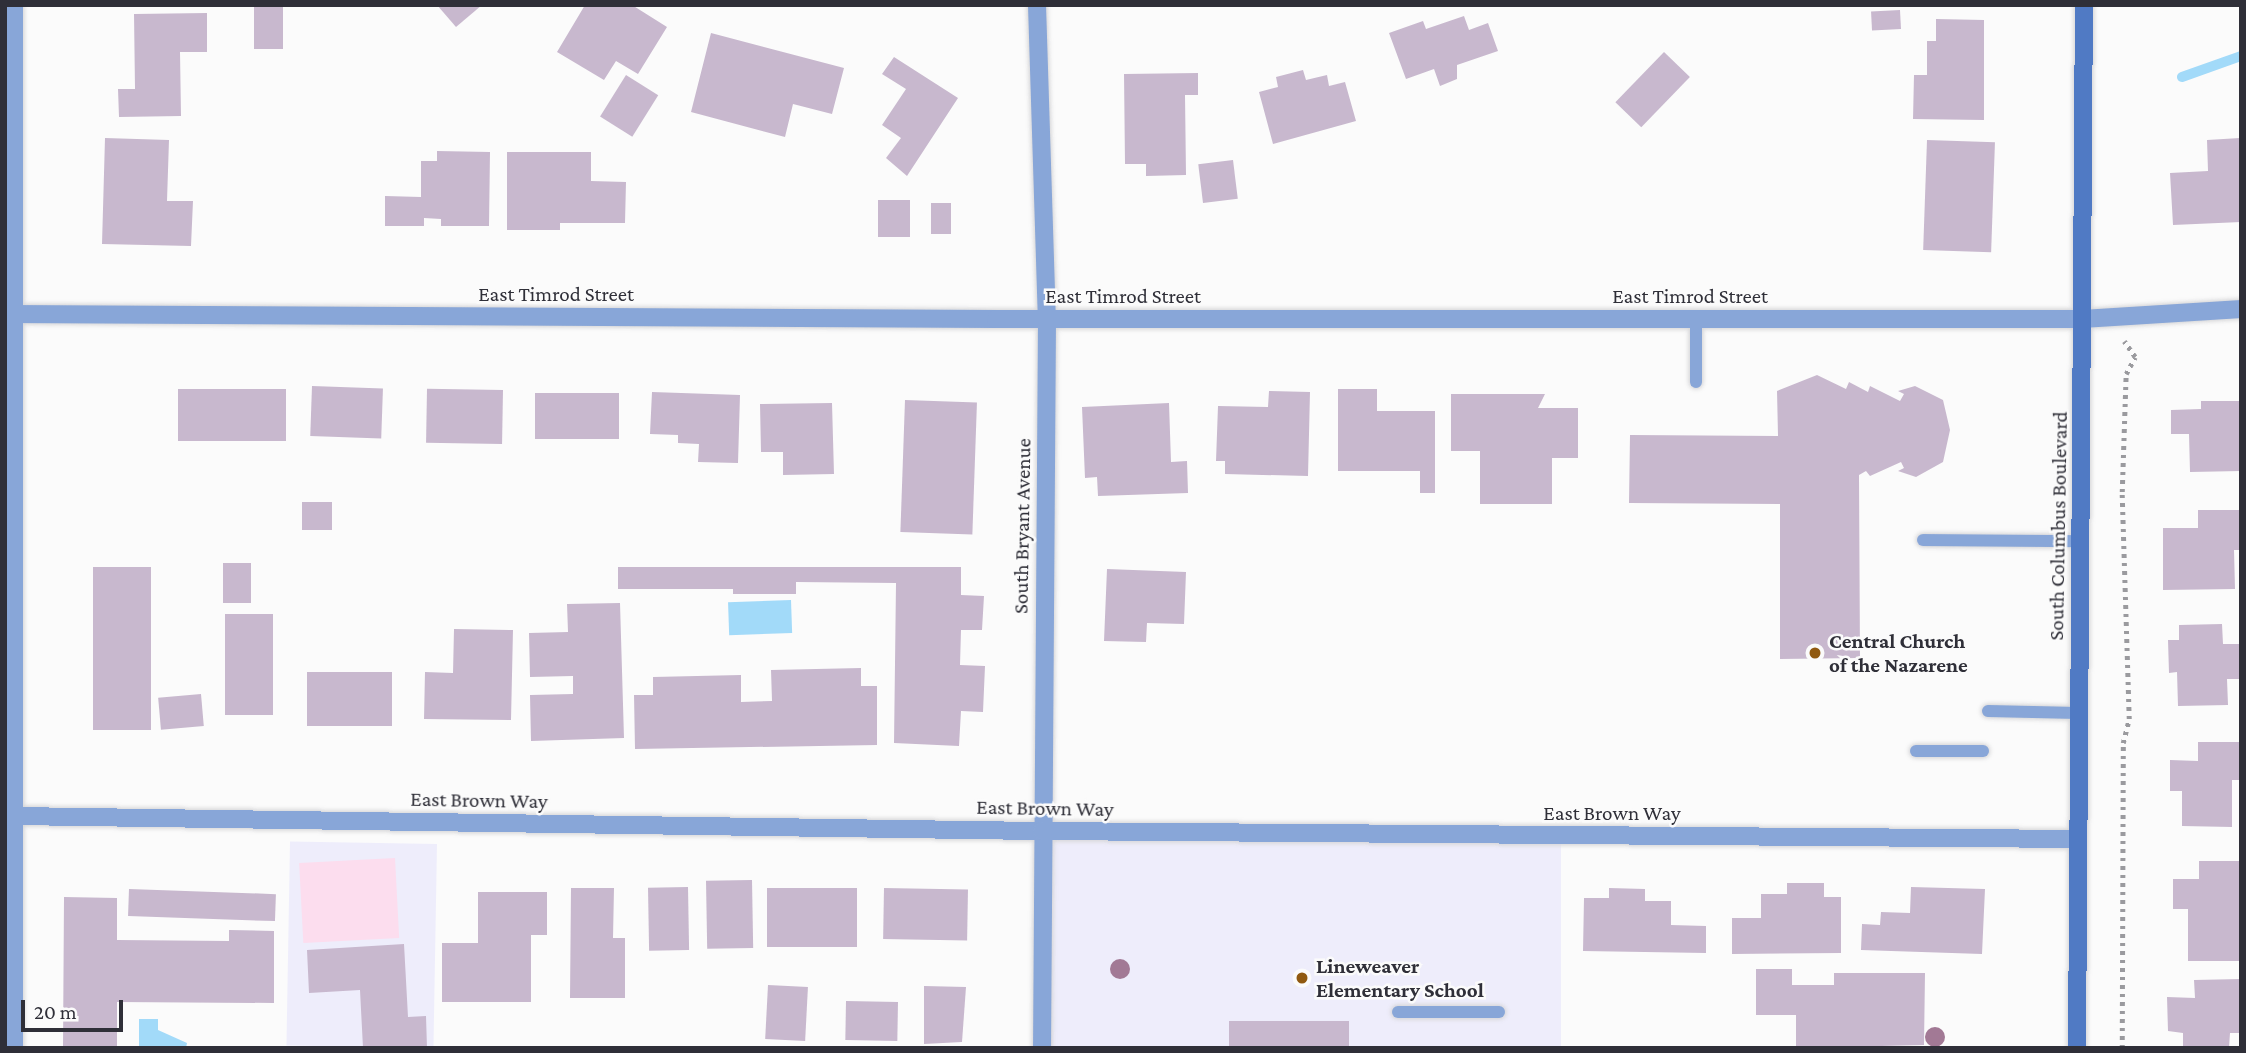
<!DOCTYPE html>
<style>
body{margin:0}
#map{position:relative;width:2246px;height:1053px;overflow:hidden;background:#fbfbfb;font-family:"Crimson Pro",serif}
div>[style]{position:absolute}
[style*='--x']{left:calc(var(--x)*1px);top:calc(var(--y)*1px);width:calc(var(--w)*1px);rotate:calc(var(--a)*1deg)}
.built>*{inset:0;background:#eeedfb;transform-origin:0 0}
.green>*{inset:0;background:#fcddee;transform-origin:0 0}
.water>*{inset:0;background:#a2daf9;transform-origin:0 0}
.stream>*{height:10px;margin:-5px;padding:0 5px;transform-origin:5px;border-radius:5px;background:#a2daf9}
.building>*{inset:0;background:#c8b8ce;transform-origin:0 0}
.path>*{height:4.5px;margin-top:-2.25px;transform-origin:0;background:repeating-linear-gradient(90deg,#9a9a9e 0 3.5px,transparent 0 8.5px)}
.roads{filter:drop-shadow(0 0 2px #d6d6d8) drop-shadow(0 0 2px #d6d6d8)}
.lane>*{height:12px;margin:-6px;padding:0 6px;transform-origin:6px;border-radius:6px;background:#88a6d8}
.street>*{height:18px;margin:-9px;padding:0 9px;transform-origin:9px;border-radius:9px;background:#88a6d8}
.secondary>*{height:18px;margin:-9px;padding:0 9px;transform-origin:9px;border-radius:9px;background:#507ac4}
.trees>*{width:20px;height:20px;margin:-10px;border-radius:50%;background:#a27995}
.dots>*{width:19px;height:19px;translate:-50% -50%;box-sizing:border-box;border:4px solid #fbfbfb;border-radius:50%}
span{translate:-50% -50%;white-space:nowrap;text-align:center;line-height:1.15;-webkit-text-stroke:5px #fbfbfb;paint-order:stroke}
.street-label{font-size:21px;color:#2f2f38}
.poi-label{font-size:21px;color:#2f2f38;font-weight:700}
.left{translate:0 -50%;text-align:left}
.frame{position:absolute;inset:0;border:7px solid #2f2f38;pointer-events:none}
.scale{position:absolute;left:21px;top:1000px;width:102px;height:32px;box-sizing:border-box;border:4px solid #2f2f38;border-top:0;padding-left:9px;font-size:21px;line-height:24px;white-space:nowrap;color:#2f2f38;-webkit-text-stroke:5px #fbfbfb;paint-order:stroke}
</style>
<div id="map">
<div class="built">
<i style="left:1042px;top:831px;width:519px;height:217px"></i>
<i style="left:437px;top:844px;width:204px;height:147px;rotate:91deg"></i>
</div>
<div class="green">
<i style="left:395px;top:858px;width:80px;height:96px;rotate:87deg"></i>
</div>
<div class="water">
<i style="left:791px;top:600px;width:33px;height:63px;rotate:88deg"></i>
<i style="clip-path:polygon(139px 1019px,158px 1019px,158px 1030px,187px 1043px,186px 1048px,139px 1048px)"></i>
</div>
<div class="stream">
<i style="--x:2182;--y:77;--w:63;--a:-19.6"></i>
</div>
<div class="building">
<i style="left:254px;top:5px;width:29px;height:44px"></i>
<i style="clip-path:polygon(437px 5px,482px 5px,456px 27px)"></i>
<i style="clip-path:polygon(585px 5px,632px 5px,667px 27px,638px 74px,616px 61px,604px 80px,557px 52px)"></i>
<i style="left:1900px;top:10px;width:19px;height:29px;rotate:87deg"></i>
<i style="clip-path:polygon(207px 13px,207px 52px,180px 52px,181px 116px,119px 117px,118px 89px,135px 89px,134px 14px)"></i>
<i style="clip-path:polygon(1464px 16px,1469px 30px,1488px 23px,1498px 51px,1457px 65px,1457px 79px,1440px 86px,1434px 69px,1406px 79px,1389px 33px,1423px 21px,1426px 29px)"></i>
<i style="clip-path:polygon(1936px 19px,1984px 20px,1984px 120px,1913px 119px,1914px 75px,1927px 75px,1927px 41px,1936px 41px)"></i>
<i style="clip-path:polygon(711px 33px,844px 68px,832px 114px,793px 104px,785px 137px,691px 112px)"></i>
<i style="left:1664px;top:52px;width:36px;height:70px;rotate:44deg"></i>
<i style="clip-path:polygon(894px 57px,958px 98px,907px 176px,886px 158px,901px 138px,882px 125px,906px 89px,882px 74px)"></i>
<i style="clip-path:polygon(1303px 70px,1306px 80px,1327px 75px,1329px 86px,1345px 82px,1356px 121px,1273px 144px,1259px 92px,1278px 87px,1276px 77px)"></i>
<i style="clip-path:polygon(1198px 73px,1198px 95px,1185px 95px,1186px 175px,1146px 176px,1146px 164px,1125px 164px,1124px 74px)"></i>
<i style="left:626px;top:75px;width:38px;height:49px;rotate:32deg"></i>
<i style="clip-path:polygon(105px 138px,169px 140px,167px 201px,193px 201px,191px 246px,102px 244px)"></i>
<i style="clip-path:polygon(2240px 138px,2241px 222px,2173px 225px,2170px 173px,2208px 171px,2207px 140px)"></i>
<i style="left:1927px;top:140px;width:68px;height:110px;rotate:2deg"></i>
<i style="clip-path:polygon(437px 151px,490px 152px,489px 226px,441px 226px,441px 219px,424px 218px,424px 226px,385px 226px,385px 196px,421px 197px,421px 161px,437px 161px)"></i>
<i style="clip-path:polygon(507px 152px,591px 152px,591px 181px,626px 182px,625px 223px,560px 223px,560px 230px,507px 230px)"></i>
<i style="left:1233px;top:160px;width:39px;height:35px;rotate:83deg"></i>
<i style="left:878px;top:200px;width:32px;height:37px"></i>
<i style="left:931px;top:203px;width:20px;height:31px"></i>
<i style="clip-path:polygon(1817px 375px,1846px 389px,1849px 382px,1868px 392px,1870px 386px,1900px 401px,1904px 394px,1898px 391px,1915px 386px,1943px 400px,1950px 430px,1943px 462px,1916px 477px,1898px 471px,1904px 468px,1901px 462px,1870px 476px,1866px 471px,1859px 475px,1860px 658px,1780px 659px,1780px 504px,1629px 503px,1630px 435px,1778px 436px,1777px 391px)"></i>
<i style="left:312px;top:386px;width:71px;height:50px;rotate:2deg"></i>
<i style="left:286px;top:389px;width:52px;height:108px;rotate:90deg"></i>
<i style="clip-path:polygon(1338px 389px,1377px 389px,1377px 411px,1435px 411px,1435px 493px,1420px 493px,1420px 471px,1338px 471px)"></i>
<i style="left:503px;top:390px;width:54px;height:76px;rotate:91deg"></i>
<i style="clip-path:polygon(1269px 391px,1310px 392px,1308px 476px,1225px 474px,1225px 461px,1216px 461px,1218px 406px,1268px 407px)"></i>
<i style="clip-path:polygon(652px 392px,740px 395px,738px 463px,698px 462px,699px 444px,678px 443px,678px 435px,650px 434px)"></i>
<i style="left:535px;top:393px;width:84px;height:46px"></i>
<i style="clip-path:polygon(1451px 394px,1545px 394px,1538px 408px,1578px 408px,1578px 458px,1552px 458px,1552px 504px,1480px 504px,1480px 451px,1451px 451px)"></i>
<i style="left:905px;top:400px;width:72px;height:132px;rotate:2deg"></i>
<i style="clip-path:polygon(2201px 401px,2241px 401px,2241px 471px,2190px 472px,2189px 434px,2171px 434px,2171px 410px,2201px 409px)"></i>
<i style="clip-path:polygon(832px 403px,834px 474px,783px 475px,783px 452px,761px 452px,760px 404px)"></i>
<i style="clip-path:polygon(1169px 403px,1171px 462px,1187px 461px,1188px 493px,1098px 496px,1097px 477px,1085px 478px,1082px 407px)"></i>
<i style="left:302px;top:502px;width:30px;height:28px"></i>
<i style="clip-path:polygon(2198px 510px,2241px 510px,2241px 550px,2234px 550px,2235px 589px,2163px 590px,2163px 528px,2198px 528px)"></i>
<i style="left:223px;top:563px;width:28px;height:40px"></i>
<i style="left:93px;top:567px;width:58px;height:163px"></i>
<i style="clip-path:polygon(618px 567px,961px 567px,961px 595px,984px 596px,982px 630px,961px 630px,960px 665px,985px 666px,983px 712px,961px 711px,959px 746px,894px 743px,896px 583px,796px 582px,796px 594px,733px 594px,733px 589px,618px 589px)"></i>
<i style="clip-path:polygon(1107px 569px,1186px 572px,1184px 624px,1147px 623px,1146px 642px,1104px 641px)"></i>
<i style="clip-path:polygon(620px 603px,624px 738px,531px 741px,530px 695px,573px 694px,573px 676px,530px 677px,529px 633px,568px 632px,567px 604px)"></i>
<i style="left:225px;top:614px;width:48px;height:101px"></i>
<i style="clip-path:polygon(2222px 624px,2223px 644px,2241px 644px,2241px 679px,2227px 679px,2228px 705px,2178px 706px,2177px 672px,2169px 673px,2168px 640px,2179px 640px,2179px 625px)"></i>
<i style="clip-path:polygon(454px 629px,513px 630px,511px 720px,424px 719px,425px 672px,453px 673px)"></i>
<i style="clip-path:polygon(861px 668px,861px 686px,877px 686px,877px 745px,635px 749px,634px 695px,653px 695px,653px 677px,741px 675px,741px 702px,772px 701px,771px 670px)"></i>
<i style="left:307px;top:672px;width:85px;height:54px"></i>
<i style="left:201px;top:694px;width:32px;height:43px;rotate:85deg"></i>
<i style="clip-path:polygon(2198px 742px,2241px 742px,2241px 780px,2232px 780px,2232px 827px,2182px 826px,2182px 791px,2170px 791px,2170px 760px,2198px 761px)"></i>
<i style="clip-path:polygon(2199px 861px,2241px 861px,2241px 961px,2188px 961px,2188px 909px,2173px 909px,2173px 879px,2199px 879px)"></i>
<i style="left:752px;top:880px;width:68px;height:46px;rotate:89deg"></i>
<i style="clip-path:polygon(1787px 883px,1824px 883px,1824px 897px,1841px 897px,1841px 953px,1732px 954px,1732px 918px,1761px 918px,1761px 894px,1787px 894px)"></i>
<i style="left:688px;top:887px;width:63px;height:40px;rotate:89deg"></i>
<i style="clip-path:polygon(1911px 887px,1985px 889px,1982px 954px,1861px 950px,1862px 924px,1880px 925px,1881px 912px,1910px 913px)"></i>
<i style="clip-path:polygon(571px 888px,614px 888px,613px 938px,625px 938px,625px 998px,570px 998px)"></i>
<i style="left:767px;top:888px;width:90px;height:59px"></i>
<i style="left:884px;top:888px;width:84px;height:51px;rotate:1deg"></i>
<i style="clip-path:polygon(1609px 888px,1645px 889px,1645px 901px,1671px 901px,1671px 925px,1706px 926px,1706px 953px,1583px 951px,1584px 898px,1609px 898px)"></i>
<i style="left:129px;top:889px;width:147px;height:27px;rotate:2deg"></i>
<i style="clip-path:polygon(478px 892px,547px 892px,547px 935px,531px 935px,531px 1002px,442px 1002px,442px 943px,478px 943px)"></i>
<i style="clip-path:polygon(64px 897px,117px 898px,117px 940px,229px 941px,229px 930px,274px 931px,274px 1003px,117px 1002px,117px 1048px,63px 1048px)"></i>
<i style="clip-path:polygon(404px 944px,408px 1017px,426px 1016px,427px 1048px,363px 1048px,360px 990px,309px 993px,307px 950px)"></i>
<i style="clip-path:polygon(1756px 969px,1792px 969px,1792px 985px,1834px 985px,1834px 973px,1925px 973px,1924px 1045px,1796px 1048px,1796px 1015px,1756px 1015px)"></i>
<i style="clip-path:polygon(2241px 979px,2241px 1033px,2230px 1033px,2229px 1048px,2183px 1048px,2183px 1033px,2168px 1031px,2167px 997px,2195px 998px,2194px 980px)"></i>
<i style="left:768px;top:985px;width:40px;height:54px;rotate:3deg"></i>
<i style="clip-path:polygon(924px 986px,966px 987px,962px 1042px,924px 1044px)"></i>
<i style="left:846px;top:1001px;width:52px;height:39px;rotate:1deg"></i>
<i style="left:1229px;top:1021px;width:120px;height:27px"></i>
</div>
<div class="path">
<i style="--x:2122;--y:1048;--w:305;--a:-89.8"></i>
<i style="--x:2123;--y:743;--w:25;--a:-76"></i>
<i style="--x:2129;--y:719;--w:227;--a:-91.8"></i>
<i style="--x:2122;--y:492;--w:118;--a:-88.1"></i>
<i style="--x:2126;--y:374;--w:19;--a:-62"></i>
<i style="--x:2135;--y:357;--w:19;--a:-125"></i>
</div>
<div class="roads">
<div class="lane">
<i style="--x:1696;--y:319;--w:63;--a:90"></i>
<i style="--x:1923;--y:540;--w:158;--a:0.4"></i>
<i style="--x:1988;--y:711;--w:90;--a:1.3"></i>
<i style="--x:1916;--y:751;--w:67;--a:0"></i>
<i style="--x:1398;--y:1012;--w:101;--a:0"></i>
</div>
<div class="street">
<i style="--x:1037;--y:5;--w:314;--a:88.2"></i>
<i style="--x:1047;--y:319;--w:729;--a:90.39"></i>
<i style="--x:5;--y:314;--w:991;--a:0.29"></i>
<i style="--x:996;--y:319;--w:1087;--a:0"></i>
<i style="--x:2083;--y:319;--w:158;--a:-3.6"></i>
<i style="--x:14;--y:816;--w:1028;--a:0.84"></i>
<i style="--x:1042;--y:831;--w:1034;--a:0.44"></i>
<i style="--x:14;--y:1048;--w:1043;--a:-90"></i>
</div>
<div class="secondary">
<i style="--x:2077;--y:1048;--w:1043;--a:-89.62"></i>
</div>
</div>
<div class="trees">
<i style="left:1120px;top:969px"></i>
<i style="left:1935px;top:1037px"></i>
</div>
<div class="dots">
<i style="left:1815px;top:653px;background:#905910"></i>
<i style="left:1302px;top:978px;background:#905910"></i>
</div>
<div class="street-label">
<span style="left:556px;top:294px">East Timrod Street</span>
<span style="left:1123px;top:296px">East Timrod Street</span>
<span style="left:1690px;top:296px">East Timrod Street</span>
<span style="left:1022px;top:526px;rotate:-89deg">South Bryant Avenue</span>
<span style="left:2058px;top:526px;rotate:-89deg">South Columbus Boulevard</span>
<span style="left:479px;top:800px;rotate:1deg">East Brown Way</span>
<span style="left:1045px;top:808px;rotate:1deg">East Brown Way</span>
<span style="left:1612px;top:813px">East Brown Way</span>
</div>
<div class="poi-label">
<span class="left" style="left:1829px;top:653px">Central Church<br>of the Nazarene</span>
<span class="left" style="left:1316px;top:978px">Lineweaver<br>Elementary School</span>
</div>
<div class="frame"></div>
<div class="scale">20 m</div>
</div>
